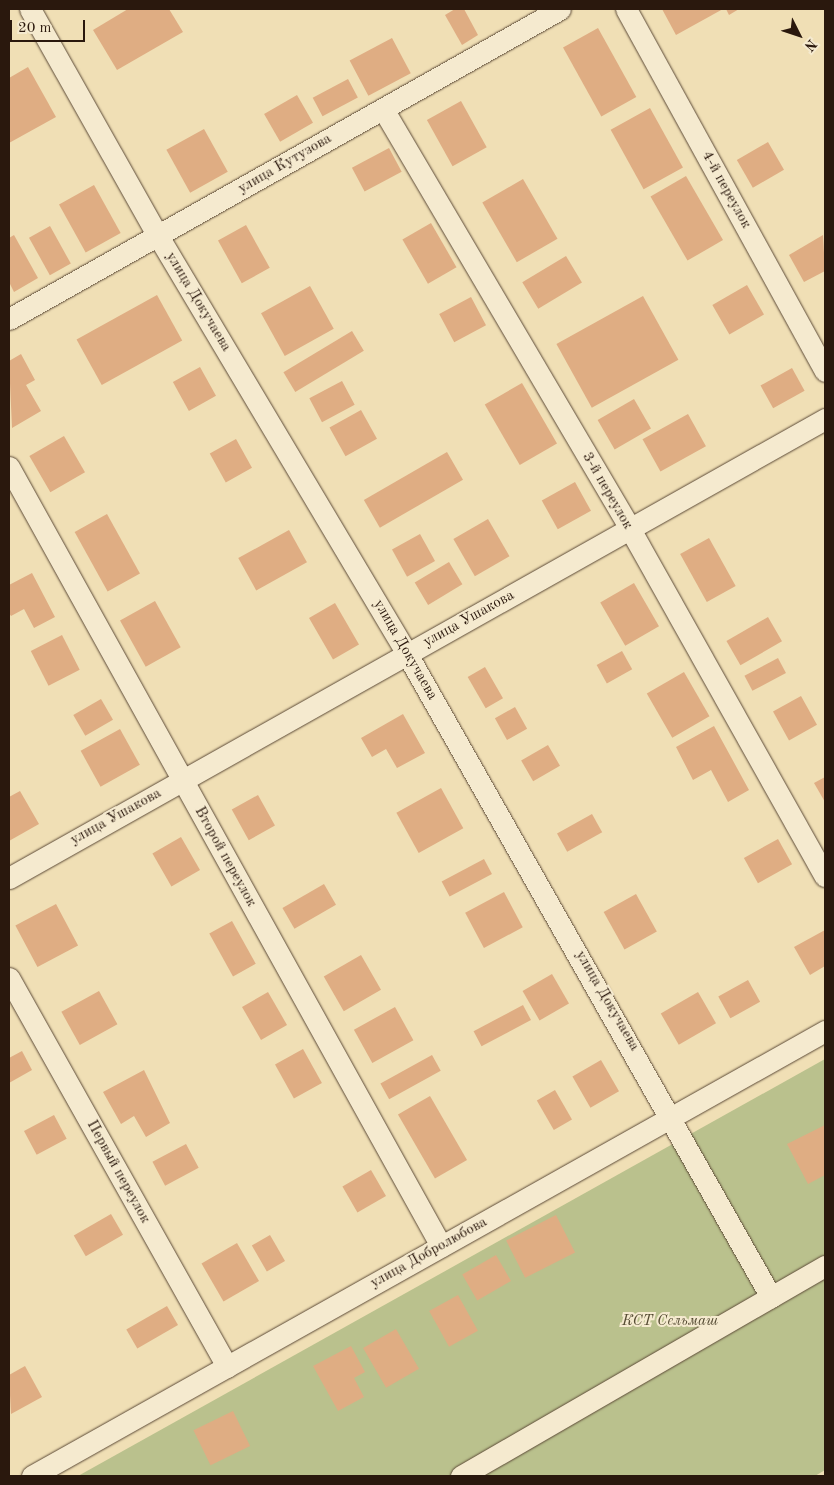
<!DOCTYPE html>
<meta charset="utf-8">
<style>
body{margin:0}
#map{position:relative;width:834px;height:1485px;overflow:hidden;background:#f0dfb5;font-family:"Old Standard TT",serif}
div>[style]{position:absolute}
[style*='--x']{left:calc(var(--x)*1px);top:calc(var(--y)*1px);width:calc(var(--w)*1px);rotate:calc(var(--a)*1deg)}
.green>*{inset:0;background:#bac18d}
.building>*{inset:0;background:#dfad83;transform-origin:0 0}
.roads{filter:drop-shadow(0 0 1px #5c4a37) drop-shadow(0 0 1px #5c4a37)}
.street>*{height:21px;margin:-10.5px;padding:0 10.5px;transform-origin:10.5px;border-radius:10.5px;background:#f5eacf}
span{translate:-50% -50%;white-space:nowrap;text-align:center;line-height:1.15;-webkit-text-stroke:4px #f5eacf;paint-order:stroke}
.street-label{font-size:15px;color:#2a180d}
.park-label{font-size:15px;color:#554b33;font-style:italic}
.frame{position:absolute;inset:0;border:10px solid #2a180d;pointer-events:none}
.north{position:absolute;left:774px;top:10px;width:50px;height:50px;-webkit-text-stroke:4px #f5eacf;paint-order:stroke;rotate:131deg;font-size:14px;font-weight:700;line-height:20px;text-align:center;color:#2a180d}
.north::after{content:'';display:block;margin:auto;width:18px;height:22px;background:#2a180d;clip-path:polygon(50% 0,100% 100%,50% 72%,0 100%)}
.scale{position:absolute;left:10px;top:20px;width:75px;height:22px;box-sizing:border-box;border:2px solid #2a180d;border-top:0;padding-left:6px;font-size:15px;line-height:18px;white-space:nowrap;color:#2a180d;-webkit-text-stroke:4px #f5eacf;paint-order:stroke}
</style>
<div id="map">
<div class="green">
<i style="clip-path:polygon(825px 1059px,825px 1470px,815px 1476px,78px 1476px)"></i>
</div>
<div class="building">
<i style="clip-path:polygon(128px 9px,169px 9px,183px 32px,117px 70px,93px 30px)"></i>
<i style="clip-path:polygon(455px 9px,464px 9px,478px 35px,462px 45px,445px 15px)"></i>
<i style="clip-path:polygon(662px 9px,723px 9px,676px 35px)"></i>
<i style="clip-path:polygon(726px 9px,739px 9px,729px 15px)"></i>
<i style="left:598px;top:28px;width:79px;height:40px;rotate:61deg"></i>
<i style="left:392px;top:38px;width:40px;height:48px;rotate:62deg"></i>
<i style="clip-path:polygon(28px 67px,56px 117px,9px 143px,9px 78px)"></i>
<i style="left:348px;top:79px;width:21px;height:40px;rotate:62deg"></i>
<i style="left:297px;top:95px;width:32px;height:38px;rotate:60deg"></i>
<i style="left:461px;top:101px;width:53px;height:39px;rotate:61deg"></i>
<i style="left:650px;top:108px;width:68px;height:45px;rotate:61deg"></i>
<i style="left:204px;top:129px;width:49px;height:43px;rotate:61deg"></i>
<i style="left:768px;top:142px;width:32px;height:36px;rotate:60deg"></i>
<i style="left:389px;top:148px;width:27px;height:42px;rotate:62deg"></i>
<i style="left:686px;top:176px;width:74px;height:41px;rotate:60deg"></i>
<i style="left:523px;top:179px;width:69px;height:47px;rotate:60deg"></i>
<i style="left:94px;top:185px;width:55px;height:40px;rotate:61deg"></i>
<i style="left:431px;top:223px;width:51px;height:33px;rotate:60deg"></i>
<i style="left:246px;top:225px;width:49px;height:32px;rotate:61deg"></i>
<i style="left:50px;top:226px;width:43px;height:24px;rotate:61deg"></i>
<i style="clip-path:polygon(14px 235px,38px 278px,14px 292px,9px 282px,9px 238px)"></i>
<i style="clip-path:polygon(823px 235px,825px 271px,804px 282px,789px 255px)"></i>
<i style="left:566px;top:256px;width:31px;height:51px;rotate:59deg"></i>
<i style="left:747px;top:285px;width:34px;height:40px;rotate:60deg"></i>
<i style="left:310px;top:286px;width:49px;height:56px;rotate:61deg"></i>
<i style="left:157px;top:295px;width:52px;height:92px;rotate:61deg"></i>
<i style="left:643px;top:296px;width:73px;height:99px;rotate:61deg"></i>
<i style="left:471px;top:297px;width:32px;height:36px;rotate:62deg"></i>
<i style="left:352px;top:331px;width:23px;height:80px;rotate:59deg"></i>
<i style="clip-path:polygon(21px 354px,35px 380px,26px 385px,41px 411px,12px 428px,9px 361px)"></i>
<i style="left:200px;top:367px;width:33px;height:31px;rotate:61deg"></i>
<i style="left:792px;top:368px;width:26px;height:36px;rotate:61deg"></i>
<i style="left:342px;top:381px;width:27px;height:37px;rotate:62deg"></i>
<i style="left:522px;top:383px;width:70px;height:43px;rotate:60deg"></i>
<i style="left:634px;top:399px;width:34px;height:42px;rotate:60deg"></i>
<i style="left:361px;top:410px;width:33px;height:36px;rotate:61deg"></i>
<i style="left:688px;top:414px;width:37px;height:52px;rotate:61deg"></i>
<i style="left:64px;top:436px;width:42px;height:40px;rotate:60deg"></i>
<i style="left:236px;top:439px;width:33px;height:30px;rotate:61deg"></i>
<i style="left:447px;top:452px;width:32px;height:96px;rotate:60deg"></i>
<i style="left:575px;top:482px;width:33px;height:38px;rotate:61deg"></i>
<i style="left:107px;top:514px;width:68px;height:37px;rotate:61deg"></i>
<i style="left:488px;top:519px;width:43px;height:40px;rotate:60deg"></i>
<i style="left:289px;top:530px;width:37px;height:58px;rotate:61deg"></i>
<i style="left:420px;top:534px;width:31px;height:32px;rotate:61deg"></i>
<i style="left:709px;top:538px;width:55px;height:33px;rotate:61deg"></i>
<i style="left:449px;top:562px;width:26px;height:40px;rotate:59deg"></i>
<i style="clip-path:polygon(32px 573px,55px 617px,34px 628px,24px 609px,11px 616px,9px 613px,9px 585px)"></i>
<i style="left:634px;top:583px;width:50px;height:39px;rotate:60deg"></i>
<i style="left:155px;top:601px;width:53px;height:40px;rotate:61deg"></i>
<i style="left:335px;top:603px;width:48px;height:30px;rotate:60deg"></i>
<i style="left:768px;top:617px;width:28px;height:48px;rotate:60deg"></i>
<i style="left:62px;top:635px;width:39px;height:35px;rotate:63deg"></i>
<i style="left:622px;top:651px;width:21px;height:29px;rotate:61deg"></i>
<i style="left:778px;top:658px;width:17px;height:38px;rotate:62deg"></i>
<i style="left:485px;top:667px;width:36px;height:20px;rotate:60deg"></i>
<i style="left:684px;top:672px;width:51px;height:43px;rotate:60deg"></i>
<i style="left:801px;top:696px;width:33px;height:32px;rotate:61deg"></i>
<i style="left:101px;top:699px;width:24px;height:32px;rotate:60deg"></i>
<i style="left:515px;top:707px;width:25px;height:23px;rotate:61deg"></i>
<i style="clip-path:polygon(403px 714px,425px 753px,397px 768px,386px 749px,372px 757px,361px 738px)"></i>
<i style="clip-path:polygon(714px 726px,749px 790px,728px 802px,711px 770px,693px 780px,676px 747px)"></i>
<i style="left:120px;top:729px;width:41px;height:45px;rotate:61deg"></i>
<i style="left:548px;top:745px;width:24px;height:31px;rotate:60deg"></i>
<i style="clip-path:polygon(825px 777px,825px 802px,814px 783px)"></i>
<i style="left:441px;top:788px;width:46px;height:51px;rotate:61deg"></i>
<i style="clip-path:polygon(20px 791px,39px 824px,9px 841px,9px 797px)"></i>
<i style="left:258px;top:795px;width:35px;height:30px;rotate:61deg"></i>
<i style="left:592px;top:814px;width:21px;height:40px;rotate:61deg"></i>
<i style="left:181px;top:837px;width:38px;height:33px;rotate:60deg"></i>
<i style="left:778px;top:839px;width:29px;height:39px;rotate:61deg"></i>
<i style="left:484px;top:859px;width:17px;height:48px;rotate:62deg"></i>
<i style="left:324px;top:884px;width:24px;height:48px;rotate:60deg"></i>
<i style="left:504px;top:892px;width:40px;height:44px;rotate:62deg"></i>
<i style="left:636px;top:894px;width:43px;height:37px;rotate:61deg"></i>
<i style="left:56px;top:904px;width:47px;height:46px;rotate:62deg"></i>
<i style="left:232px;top:921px;width:49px;height:26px;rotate:61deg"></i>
<i style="clip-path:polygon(825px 930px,825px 966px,810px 975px,794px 947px)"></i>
<i style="left:361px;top:955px;width:40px;height:43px;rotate:60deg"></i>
<i style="left:552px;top:974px;width:34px;height:34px;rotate:60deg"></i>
<i style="left:748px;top:980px;width:25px;height:34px;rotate:61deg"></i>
<i style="left:99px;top:991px;width:38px;height:43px;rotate:61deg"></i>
<i style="left:268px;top:992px;width:38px;height:30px;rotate:60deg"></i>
<i style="left:698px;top:992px;width:36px;height:43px;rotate:60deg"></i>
<i style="left:523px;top:1005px;width:17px;height:56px;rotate:62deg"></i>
<i style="left:395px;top:1007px;width:38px;height:47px;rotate:61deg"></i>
<i style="left:303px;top:1049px;width:39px;height:32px;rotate:61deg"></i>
<i style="clip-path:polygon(22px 1051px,32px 1070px,9px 1083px,9px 1058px)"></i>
<i style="left:432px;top:1055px;width:18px;height:59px;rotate:61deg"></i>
<i style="left:601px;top:1060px;width:36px;height:33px;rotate:60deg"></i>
<i style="clip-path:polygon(144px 1070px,170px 1123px,146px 1137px,134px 1116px,121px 1124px,103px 1092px)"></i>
<i style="left:555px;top:1090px;width:34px;height:21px;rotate:60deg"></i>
<i style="left:430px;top:1096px;width:74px;height:37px;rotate:60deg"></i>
<i style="left:54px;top:1115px;width:27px;height:34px;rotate:62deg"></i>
<i style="clip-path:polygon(825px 1125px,825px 1175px,808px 1184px,787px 1144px)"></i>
<i style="left:186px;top:1144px;width:27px;height:38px;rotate:62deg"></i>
<i style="left:371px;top:1170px;width:30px;height:33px;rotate:60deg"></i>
<i style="left:111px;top:1214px;width:24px;height:43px;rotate:60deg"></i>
<i style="left:556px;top:1215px;width:42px;height:56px;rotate:63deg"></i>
<i style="left:270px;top:1235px;width:30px;height:21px;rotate:60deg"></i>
<i style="left:237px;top:1243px;width:44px;height:41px;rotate:60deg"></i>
<i style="left:496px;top:1255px;width:30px;height:39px;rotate:60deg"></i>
<i style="left:458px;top:1295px;width:41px;height:33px;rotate:61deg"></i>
<i style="left:167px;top:1306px;width:22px;height:47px;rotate:60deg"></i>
<i style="left:396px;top:1329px;width:46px;height:38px;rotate:60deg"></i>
<i style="clip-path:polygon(351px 1346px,365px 1372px,354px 1378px,364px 1397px,338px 1411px,313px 1366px)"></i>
<i style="clip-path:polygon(25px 1366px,42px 1397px,11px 1414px,9px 1375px)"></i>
<i style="left:233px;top:1411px;width:39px;height:44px;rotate:64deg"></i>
</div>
<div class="roads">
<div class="street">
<i style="--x:30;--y:9;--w:261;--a:60.6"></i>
<i style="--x:158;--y:236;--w:487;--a:59.2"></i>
<i style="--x:407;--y:654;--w:739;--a:60.49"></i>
<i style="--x:626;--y:9;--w:413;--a:61.2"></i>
<i style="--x:383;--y:109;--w:487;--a:59.5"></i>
<i style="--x:630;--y:529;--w:398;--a:60.7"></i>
<i style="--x:9;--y:319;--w:632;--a:-29.36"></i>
<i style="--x:9;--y:467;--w:891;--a:60.99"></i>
<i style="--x:9;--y:878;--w:936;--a:-29.36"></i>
<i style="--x:9;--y:978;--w:446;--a:60.7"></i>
<i style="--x:32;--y:1476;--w:909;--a:-29.3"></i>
<i style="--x:461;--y:1476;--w:420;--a:-30"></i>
</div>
</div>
<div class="street-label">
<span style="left:285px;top:164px;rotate:-30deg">улица Кутузова</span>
<span style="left:726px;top:190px;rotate:61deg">4-й переулок</span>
<span style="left:198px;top:302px;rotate:59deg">улица Докучаева</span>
<span style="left:607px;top:491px;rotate:60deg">3-й переулок</span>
<span style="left:469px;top:619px;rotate:-29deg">улица Ушакова</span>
<span style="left:405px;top:650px;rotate:60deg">улица Докучаева</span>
<span style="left:116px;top:817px;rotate:-29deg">улица Ушакова</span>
<span style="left:225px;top:857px;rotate:61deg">Второй переулок</span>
<span style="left:607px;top:1001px;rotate:60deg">улица Докучаева</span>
<span style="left:118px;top:1172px;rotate:61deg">Первый переулок</span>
<span style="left:429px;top:1253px;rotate:-29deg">улица Добролюбова</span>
</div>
<div class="park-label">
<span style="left:670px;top:1322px">КСТ Сельмаш</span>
</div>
<div class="frame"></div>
<div class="north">N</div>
<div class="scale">20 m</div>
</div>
